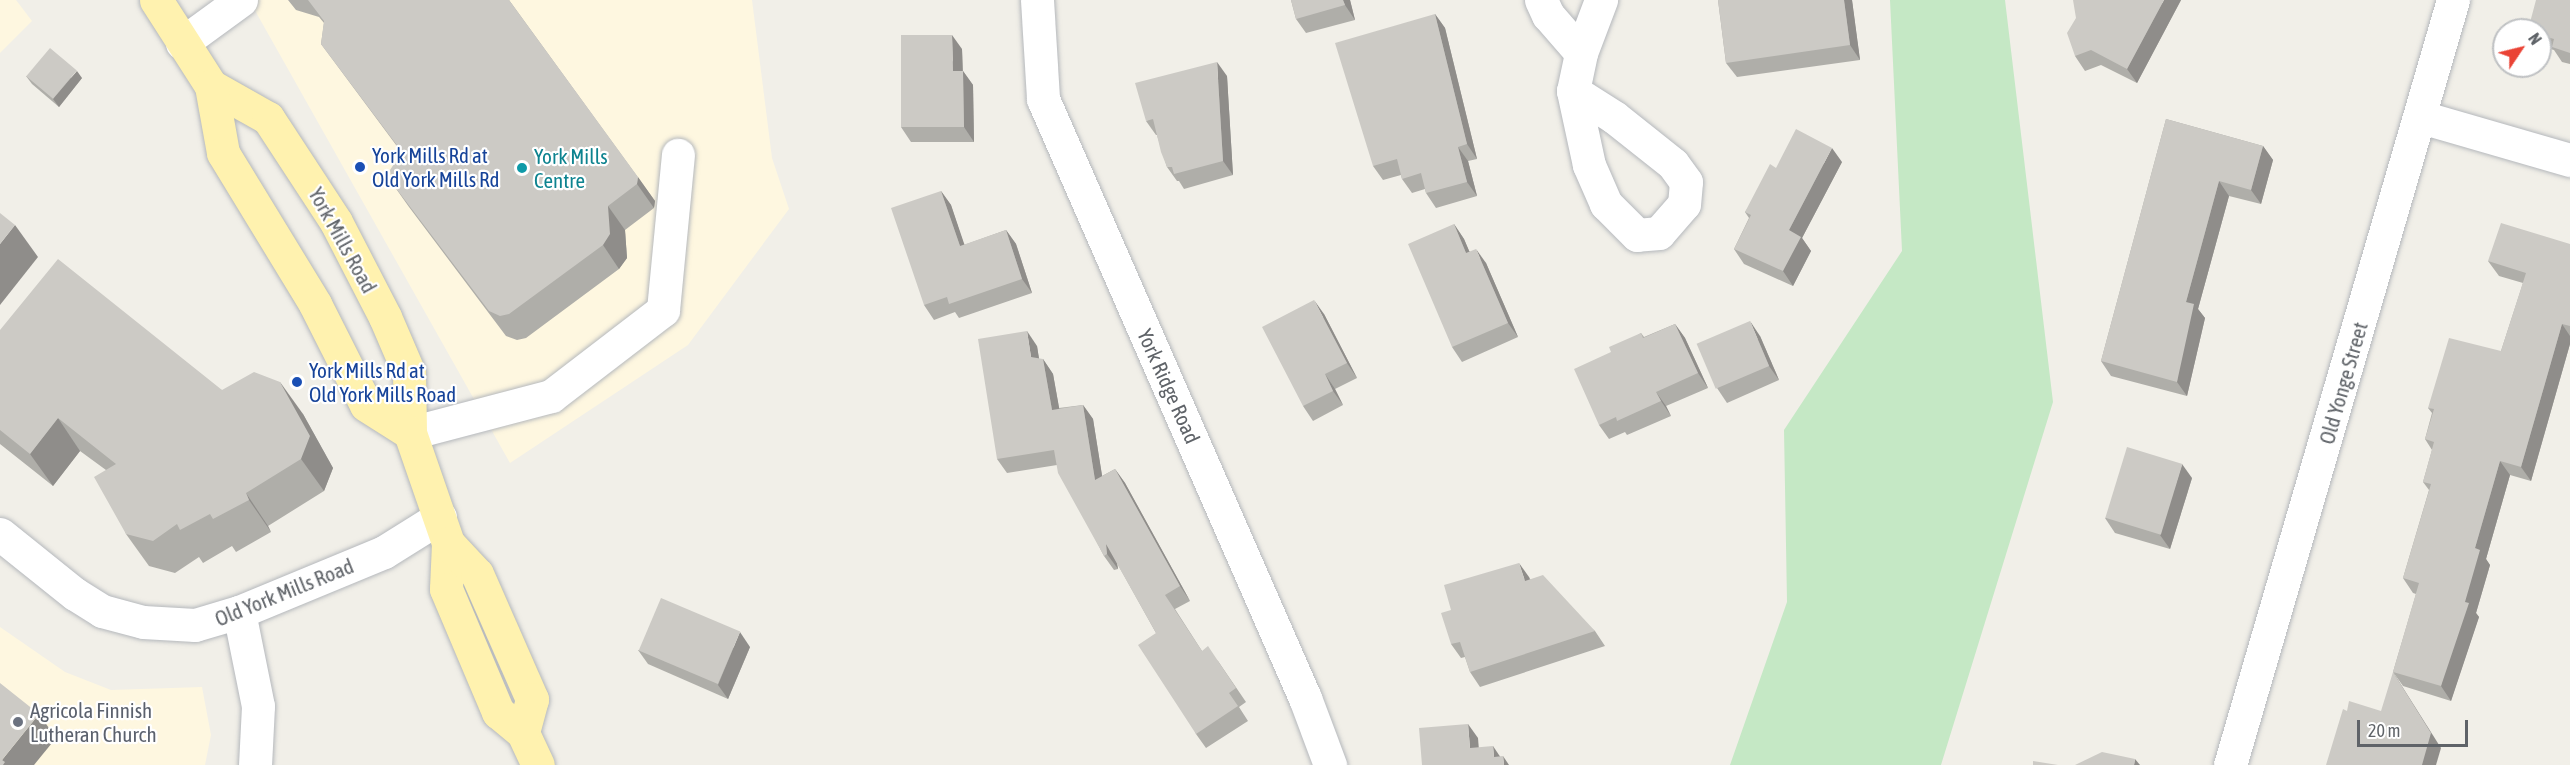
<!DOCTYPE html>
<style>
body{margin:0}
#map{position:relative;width:2570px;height:765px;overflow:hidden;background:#f1efe8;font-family:"Asap Condensed",sans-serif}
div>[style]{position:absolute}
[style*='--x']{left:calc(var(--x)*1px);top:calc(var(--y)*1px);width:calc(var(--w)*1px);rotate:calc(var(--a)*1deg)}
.commercial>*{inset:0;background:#fef7e0}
.green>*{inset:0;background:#c5e8c5}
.roads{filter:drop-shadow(0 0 2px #b5b8bc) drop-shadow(0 0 2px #b5b8bc)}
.minor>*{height:33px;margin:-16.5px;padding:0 16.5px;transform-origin:16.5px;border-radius:16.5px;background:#fff}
.major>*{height:33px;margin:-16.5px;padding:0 16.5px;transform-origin:16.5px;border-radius:16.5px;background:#fff2af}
.wall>*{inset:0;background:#afaea9}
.shaded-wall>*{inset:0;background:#8f8d8a}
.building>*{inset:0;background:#cccac5;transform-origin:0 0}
.dots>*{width:16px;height:16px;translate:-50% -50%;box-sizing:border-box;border:3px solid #fff;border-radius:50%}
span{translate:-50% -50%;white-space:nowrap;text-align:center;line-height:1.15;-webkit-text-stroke:4.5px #fff;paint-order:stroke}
.transit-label{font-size:21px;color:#164399}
.left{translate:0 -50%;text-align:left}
.culture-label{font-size:21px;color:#0d838f}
.street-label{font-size:21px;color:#5f6368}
.worship-label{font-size:21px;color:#5b616d}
.north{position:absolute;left:2492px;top:18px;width:60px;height:60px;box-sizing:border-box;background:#fff;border:2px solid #bfc1c3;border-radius:50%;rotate:55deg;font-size:16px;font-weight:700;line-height:24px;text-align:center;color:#5f6368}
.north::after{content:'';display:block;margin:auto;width:21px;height:27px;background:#ea4335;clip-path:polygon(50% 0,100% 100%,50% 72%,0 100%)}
.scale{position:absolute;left:2357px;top:720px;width:111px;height:27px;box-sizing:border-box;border:3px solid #5f6368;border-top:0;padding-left:8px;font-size:18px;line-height:21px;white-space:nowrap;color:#5f6368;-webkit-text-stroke:4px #fff;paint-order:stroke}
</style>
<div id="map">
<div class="commercial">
<i style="clip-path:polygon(0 0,16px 0,32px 21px,0 53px)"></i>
<i style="clip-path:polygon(249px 0,752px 0,772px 158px,789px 209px,688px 345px,510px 463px)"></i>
<i style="clip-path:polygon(0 627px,65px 672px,111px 690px,202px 687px,211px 735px,205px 765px,0 765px)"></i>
</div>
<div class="green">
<i style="clip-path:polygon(1890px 0,2005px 0,2053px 402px,1941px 765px,1730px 765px,1787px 602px,1784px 430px,1902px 251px)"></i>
</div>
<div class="roads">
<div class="minor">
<i style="--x:1037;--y:0;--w:99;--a:86.5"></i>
<i style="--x:1043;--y:99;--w:654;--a:66.38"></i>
<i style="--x:1305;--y:698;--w:72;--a:69.5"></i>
<i style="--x:1541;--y:0;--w:17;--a:65"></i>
<i style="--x:1548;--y:15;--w:50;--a:49"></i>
<i style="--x:182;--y:43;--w:73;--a:-36.1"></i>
<i style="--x:1573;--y:91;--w:49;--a:32.4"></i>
<i style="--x:1614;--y:117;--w:75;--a:38.5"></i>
<i style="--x:1673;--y:164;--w:22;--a:54"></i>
<i style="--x:1686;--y:182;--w:22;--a:95"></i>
<i style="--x:1684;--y:204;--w:38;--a:131"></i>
<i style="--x:1659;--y:233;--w:22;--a:175"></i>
<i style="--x:1637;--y:235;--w:44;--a:-135"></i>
<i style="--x:1606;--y:204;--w:43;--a:-113.6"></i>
<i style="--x:1589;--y:165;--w:76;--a:-102.2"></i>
<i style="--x:1573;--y:91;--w:39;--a:-78"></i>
<i style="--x:1581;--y:53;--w:57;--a:-69.3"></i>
<i style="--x:2421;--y:117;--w:155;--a:16.1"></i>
<i style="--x:410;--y:433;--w:146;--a:-14.7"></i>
<i style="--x:551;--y:396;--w:141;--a:-37.5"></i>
<i style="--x:663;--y:310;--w:156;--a:-84.5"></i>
<i style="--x:0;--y:534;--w:96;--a:38.7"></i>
<i style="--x:75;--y:594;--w:32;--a:32"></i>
<i style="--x:102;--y:611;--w:42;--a:15"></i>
<i style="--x:143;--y:622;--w:52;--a:3.3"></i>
<i style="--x:195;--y:625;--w:46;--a:-16.5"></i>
<i style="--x:239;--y:612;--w:157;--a:-22.5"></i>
<i style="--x:384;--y:552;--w:66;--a:-32"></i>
<i style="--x:239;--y:612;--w:96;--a:78.6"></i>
<i style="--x:258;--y:706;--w:59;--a:92.9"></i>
<i style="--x:2230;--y:765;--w:797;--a:-73.75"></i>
</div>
<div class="major">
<i style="--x:156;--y:0;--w:102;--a:57.4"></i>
<i style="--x:211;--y:86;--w:65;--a:29.3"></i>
<i style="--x:268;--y:118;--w:124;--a:56.8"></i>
<i style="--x:336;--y:222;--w:107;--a:62.7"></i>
<i style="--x:385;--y:317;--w:61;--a:66.8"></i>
<i style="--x:409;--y:373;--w:60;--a:89"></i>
<i style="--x:410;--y:433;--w:116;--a:70.9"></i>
<i style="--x:448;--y:543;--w:46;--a:92.5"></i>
<i style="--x:446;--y:589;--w:134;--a:67.1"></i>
<i style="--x:498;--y:712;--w:33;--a:40"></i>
<i style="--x:523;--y:733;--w:35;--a:65"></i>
<i style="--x:211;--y:86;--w:68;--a:79.8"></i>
<i style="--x:223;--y:153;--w:177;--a:58.6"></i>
<i style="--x:315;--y:304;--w:113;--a:63.2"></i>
<i style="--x:366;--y:405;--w:52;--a:32.5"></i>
<i style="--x:448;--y:543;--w:42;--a:46.9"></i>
<i style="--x:477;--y:574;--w:137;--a:66.3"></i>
<i style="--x:532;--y:699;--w:35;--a:105"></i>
</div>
</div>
<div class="wall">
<i style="clip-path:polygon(288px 0,509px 0,655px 201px,654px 208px,625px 230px,627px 258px,619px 269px,526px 338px,517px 340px,506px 336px,409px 207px,392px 183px,402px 153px,321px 44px,324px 23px,319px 17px,296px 10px)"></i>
<i style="clip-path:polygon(1291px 0,1350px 0,1355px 20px,1306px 33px,1296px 19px)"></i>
<i style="clip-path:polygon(1718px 0,1852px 0,1860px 60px,1737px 77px,1726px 63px)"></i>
<i style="clip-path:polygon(2181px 0,2137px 83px,2101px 65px,2085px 71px,2075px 56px,2076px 18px)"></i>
<i style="clip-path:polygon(2570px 0,2570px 64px,2562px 62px,2554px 50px,2540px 46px,2540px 30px)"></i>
<i style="clip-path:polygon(1435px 14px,1445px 28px,1477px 159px,1468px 161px,1477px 196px,1436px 208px,1426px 193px,1425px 189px,1412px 193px,1402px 179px,1401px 175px,1383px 180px,1373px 166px)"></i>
<i style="clip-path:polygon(962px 49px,963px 71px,973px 85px,974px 142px,911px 142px,901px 127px)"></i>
<i style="clip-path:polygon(26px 76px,82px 78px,59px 107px,32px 84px)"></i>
<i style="clip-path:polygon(1227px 76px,1233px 175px,1184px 189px,1179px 181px,1177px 181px,1167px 167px,1157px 135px,1156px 135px,1146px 121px)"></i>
<i style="clip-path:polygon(2166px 119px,2263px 146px,2273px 160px,2261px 204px,2229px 196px,2198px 309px,2205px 318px,2187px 396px,2111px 376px,2101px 361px)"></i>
<i style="clip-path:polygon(1842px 162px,1802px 238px,1811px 251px,1793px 286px,1744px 264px,1734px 249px,1749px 218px,1745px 212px,1776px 168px)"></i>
<i style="clip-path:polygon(941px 191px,951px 205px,964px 245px,1006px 230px,1016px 244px,1032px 293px,959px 318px,955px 312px,934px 320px,924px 305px)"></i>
<i style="clip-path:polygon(1454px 224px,1464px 239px,1469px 251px,1486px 263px,1518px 337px,1462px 362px,1452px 347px)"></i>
<i style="clip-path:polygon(2570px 244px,2570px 344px,2531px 481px,2510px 475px,2486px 559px,2490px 565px,2476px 613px,2479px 617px,2451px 701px,2403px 686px,2393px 672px,2416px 594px,2413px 593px,2403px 578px,2429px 490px,2423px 482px,2432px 450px,2425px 439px,2432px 413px,2428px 408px,2501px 351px,2523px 283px,2499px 276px,2488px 261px)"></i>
<i style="clip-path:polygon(1324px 314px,1357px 378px,1335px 389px,1343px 405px,1313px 421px,1303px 406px)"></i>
<i style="clip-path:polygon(1675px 324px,1685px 338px,1708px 388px,1666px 406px,1671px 416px,1627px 435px,1625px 432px,1609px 439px,1599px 425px,1611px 352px,1641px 333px,1644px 337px)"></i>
<i style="clip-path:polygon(0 330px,222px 390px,303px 414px,333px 468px,324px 491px,268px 526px,271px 532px,236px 552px,232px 546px,203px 563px,199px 557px,175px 573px,149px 566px,126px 534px,106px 470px,80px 451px,53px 486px,0 444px)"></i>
<i style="clip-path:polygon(1760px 336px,1779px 380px,1727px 403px,1717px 388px)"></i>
<i style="clip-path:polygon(1037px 346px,1039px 359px,1043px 359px,1053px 374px,1059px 408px,1083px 405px,1093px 419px,1102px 476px,1115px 469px,1125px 483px,1190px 601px,1175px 609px,1202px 651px,1218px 661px,1246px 702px,1239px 707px,1248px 721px,1206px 748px,1196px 734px,1156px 633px,1117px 563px,1118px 569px,1114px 570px,1104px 556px,1057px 465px,1007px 473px,997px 459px)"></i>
<i style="clip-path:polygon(2192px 478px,2170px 549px,2115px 533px,2105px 518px)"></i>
<i style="clip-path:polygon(1529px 577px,1530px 579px,1595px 631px,1605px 646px,1480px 687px,1470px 672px,1465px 657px,1461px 658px,1451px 644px,1451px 610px)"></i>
<i style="clip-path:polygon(750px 647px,728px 699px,648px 664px,638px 650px)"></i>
</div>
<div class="shaded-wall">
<i style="clip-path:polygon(1343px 0,1350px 0,1355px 20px,1345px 5px)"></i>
<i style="clip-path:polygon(1844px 0,1852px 0,1860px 60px,1850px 45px)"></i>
<i style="clip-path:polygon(2164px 0,2181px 0,2137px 83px,2127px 69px)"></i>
<i style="clip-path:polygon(1435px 14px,1445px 28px,1477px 159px,1467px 144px)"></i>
<i style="clip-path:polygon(952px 35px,962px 49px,963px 85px,953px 71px)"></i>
<i style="clip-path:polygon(1217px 62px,1227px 76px,1233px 175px,1223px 161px)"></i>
<i style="clip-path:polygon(77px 71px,82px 78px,59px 107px,53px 99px)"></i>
<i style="clip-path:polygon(963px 71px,973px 85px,974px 142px,964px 127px)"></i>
<i style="clip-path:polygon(2263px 146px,2273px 160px,2261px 204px,2251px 190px)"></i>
<i style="clip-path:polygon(1458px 147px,1468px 161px,1477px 196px,1467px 182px)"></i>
<i style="clip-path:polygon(1832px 148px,1842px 162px,1802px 238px,1811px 251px,1793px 286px,1783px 271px,1789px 230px)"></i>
<i style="clip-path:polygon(638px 177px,655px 201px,654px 208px,637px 184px)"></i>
<i style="clip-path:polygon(2219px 181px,2229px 196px,2198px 309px,2205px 318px,2187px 396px,2177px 382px,2186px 302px)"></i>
<i style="clip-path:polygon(941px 191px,951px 205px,970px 261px,960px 246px)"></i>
<i style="clip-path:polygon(608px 206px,625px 230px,627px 258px,619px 269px,603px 245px)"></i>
<i style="clip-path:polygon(1454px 224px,1464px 239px,1476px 267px,1466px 253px)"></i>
<i style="clip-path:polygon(15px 225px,38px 257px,0 305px,0 244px)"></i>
<i style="clip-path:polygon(1006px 230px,1016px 244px,1032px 293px,1022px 279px)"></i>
<i style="clip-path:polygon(1476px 249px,1486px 263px,1518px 337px,1508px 323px)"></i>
<i style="clip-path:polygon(1314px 300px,1324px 314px,1357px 378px,1347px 363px)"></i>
<i style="clip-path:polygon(1750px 321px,1760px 336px,1779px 380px,1769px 366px)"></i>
<i style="clip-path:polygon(1675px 324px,1685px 338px,1708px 388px,1698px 373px)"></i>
<i style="clip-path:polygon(2562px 324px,2570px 336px,2570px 344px,2531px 481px,2521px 467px)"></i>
<i style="clip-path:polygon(1027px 331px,1037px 346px,1041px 371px,1031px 357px)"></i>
<i style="clip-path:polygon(1043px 359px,1053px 374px,1062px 424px,1052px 410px)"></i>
<i style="clip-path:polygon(1325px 374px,1335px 389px,1343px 405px,1333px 391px)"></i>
<i style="clip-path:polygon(280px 382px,303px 414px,333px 468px,324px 491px,301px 459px)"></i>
<i style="clip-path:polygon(1656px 392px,1666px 406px,1671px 416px,1661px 401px)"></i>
<i style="clip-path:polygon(1083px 405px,1093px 419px,1105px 494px,1095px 480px)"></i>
<i style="clip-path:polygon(58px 418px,80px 451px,53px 486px,30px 454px)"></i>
<i style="clip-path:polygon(2500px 461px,2510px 475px,2486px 559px,2490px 565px,2476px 613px,2479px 617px,2451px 701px,2441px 686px,2475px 548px)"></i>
<i style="clip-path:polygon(2182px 464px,2192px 478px,2170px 549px,2160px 535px)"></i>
<i style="clip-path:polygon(1115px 469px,1125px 483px,1190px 601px,1180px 586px)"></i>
<i style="clip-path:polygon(246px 493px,268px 526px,271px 532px,249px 500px)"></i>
<i style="clip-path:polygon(1106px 544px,1116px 558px,1118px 569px,1107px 554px)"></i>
<i style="clip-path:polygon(1519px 563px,1529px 577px,1535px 595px,1525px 581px)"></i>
<i style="clip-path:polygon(740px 632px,750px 647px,728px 699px,718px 685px)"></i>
<i style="clip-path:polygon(2393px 672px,2441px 748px,2436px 765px,2422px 765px)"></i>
<i style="clip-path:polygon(39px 714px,56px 738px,34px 765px,3px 765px,2px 760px)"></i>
<i style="clip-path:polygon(1468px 724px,1478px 738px,1480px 763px,1470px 748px)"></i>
<i style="clip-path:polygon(1493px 746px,1503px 761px,1494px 757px)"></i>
<i style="clip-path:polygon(1503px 756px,1509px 765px,1504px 765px)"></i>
<i style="clip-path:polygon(2135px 759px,2140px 765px,2134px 765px)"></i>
</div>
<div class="building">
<i style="clip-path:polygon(308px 0,509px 0,638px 177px,637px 184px,608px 206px,610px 234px,603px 245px,509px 314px,500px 316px,489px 311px,392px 183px,390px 170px,402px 152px,321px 44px,324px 21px)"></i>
<i style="clip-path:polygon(1291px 0,1343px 0,1345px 5px,1296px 19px)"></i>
<i style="clip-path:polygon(1718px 0,1844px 0,1850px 45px,1726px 63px)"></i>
<i style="clip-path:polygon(2073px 0,2164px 0,2127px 69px,2091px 50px,2075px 56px,2067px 33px,2076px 18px)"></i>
<i style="clip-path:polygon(2536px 0,2570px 0,2570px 53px,2552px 47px,2554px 39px,2540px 35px,2540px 30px,2528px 30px)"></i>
<i style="clip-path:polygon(1435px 14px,1467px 144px,1458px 147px,1467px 182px,1426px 193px,1421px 173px,1402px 179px,1397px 159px,1373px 166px,1335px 43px)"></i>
<i style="clip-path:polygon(901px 35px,952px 35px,953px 71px,963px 71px,964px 127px,901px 127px)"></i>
<i style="left:50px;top:48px;width:35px;height:37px;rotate:40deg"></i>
<i style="clip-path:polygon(1217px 62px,1223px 161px,1174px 174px,1172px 167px,1167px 167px,1161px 152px,1153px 119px,1146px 121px,1135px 83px)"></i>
<i style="clip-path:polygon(2166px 119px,2263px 146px,2251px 190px,2219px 181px,2186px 302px,2194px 304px,2177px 382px,2101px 361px)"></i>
<i style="clip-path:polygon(1796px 129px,1832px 148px,1789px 230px,1801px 237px,1783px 271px,1734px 249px,1751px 215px,1745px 212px,1770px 164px,1776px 168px)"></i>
<i style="clip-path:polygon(941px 191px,960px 246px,1006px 230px,1022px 279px,949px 304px,947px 297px,924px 305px,891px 208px)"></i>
<i style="clip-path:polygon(0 213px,15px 225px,0 244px)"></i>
<i style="clip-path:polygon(2501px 223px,2570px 244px,2570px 326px,2562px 324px,2521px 467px,2500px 461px,2475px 548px,2480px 550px,2465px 602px,2469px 603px,2441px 686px,2393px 672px,2419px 583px,2403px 578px,2431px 484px,2423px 482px,2434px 442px,2425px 439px,2434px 409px,2428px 408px,2449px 338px,2501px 351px,2526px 273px,2488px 261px)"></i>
<i style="clip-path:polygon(1454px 224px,1466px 253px,1476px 249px,1508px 323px,1452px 347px,1408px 244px)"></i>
<i style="clip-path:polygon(58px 259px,222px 390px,254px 372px,280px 382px,310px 436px,301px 459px,246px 493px,249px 500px,213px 519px,210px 514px,180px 530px,177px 524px,153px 541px,126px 534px,94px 477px,116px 464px,58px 418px,30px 454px,0 430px,0 330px)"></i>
<i style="clip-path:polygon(1314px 300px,1347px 363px,1325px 374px,1333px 391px,1303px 406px,1262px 327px)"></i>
<i style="left:1750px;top:321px;width:49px;height:58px;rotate:67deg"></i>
<i style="clip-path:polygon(1675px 324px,1698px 373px,1656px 392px,1661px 401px,1617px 421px,1616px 417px,1599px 425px,1574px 369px,1611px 352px,1609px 347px,1641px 333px,1643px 338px)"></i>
<i style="clip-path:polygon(1027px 331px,1031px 357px,1043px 359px,1052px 410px,1083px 405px,1095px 480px,1115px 469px,1180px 586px,1165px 595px,1202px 651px,1208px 646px,1236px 688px,1229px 693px,1238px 706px,1196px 734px,1138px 645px,1156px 633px,1106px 544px,1107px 554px,1104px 556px,1058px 473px,1054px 450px,997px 459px,978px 339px)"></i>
<i style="left:2127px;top:447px;width:58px;height:74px;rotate:17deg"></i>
<i style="clip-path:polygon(1519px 563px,1525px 581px,1543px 575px,1595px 631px,1470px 672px,1460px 642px,1451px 644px,1441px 613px,1451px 610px,1444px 585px)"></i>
<i style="left:661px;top:598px;width:86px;height:57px;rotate:23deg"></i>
<i style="clip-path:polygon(2393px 672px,2431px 733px,2422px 765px,2326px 765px,2343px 709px,2347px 711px,2349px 701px,2381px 711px)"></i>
<i style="clip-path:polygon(0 683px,39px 714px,2px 760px,5px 762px,3px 765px,0 765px)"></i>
<i style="clip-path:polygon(1468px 724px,1470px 748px,1493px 746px,1494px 757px,1503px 756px,1504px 765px,1422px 765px,1419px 728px)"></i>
<i style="clip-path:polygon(2102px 752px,2135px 759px,2134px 765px,2075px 765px)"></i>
<i style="clip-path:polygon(2033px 761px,2058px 765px,2033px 765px)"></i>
</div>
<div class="dots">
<i style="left:360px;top:167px;background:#1a4fb4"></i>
<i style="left:522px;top:168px;background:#0f9aa8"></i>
<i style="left:297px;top:382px;background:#1a4fb4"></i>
<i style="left:18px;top:722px;background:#6b7280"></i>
</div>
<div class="transit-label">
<span class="left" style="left:372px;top:167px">York Mills Rd at<br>Old York Mills Rd</span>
<span class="left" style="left:309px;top:382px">York Mills Rd at<br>Old York Mills Road</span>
</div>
<div class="culture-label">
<span class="left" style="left:534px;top:168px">York Mills<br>Centre</span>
</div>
<div class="street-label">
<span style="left:343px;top:240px;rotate:61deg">York Mills Road</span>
<span style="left:2343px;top:383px;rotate:-74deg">Old Yonge Street</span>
<span style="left:1169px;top:386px;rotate:66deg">York Ridge Road</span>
<span style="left:284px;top:592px;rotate:-22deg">Old York Mills Road</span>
</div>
<div class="worship-label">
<span class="left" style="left:30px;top:722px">Agricola Finnish<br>Lutheran Church</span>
</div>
<div class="north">N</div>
<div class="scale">20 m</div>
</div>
